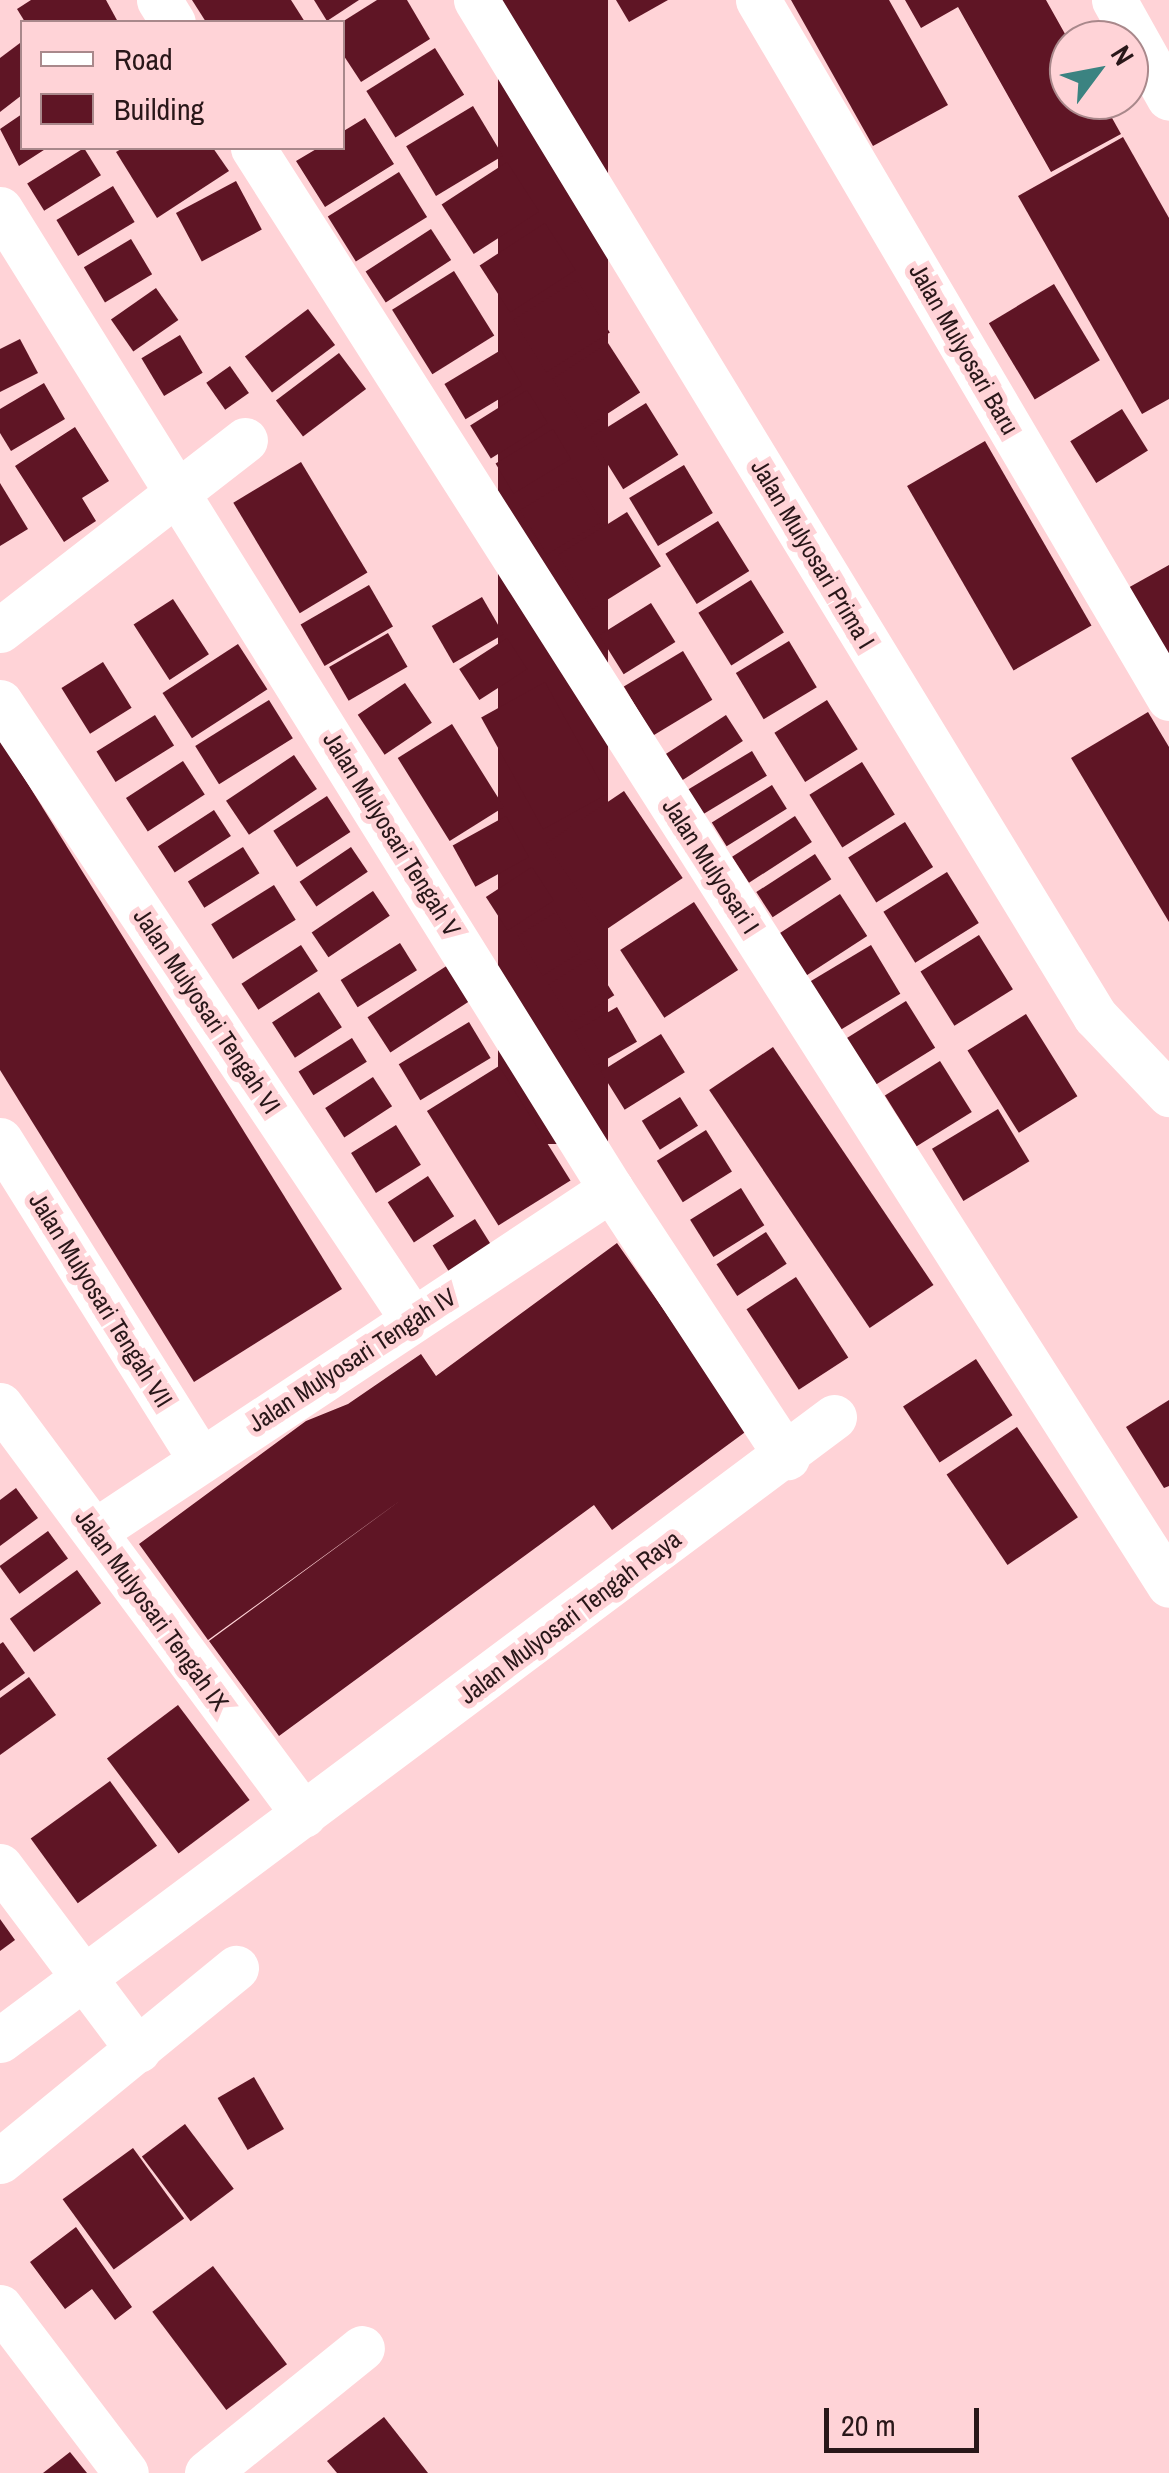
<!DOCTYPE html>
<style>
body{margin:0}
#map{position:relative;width:1169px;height:2473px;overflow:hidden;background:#ffd3d7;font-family:"Archivo Narrow",sans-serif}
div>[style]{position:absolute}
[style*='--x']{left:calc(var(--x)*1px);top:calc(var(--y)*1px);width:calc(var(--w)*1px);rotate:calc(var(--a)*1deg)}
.building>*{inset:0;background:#5f1525;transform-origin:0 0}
.street>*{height:45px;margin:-22.5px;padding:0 22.5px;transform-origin:22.5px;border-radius:22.5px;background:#fff}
span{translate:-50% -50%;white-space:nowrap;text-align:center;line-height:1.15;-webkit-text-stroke:10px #ffd3d7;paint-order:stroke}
.street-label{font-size:25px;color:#291719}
.legend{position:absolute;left:20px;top:20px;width:325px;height:130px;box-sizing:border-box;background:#ffd3d7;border:2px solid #a9888b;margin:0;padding:12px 18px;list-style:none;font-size:30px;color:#291719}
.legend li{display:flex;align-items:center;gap:20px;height:50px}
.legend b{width:50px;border:2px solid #a9888b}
.north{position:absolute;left:1049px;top:20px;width:100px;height:100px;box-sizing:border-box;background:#ffd3d7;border:2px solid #a9888b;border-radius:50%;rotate:58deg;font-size:28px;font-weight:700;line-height:40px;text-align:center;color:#291719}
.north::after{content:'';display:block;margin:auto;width:35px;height:45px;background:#3b8381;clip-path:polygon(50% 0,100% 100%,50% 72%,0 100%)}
.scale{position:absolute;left:824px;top:2408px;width:155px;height:45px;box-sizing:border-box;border:5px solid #291719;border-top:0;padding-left:12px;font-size:30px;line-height:35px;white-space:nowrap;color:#291719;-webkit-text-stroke:8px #ffd3d7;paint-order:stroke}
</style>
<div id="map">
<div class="building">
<i style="clip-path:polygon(31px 0,106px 0,118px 22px,25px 22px,17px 9px)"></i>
<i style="clip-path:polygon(192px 0,291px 0,305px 22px,206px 22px)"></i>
<i style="clip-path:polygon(314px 0,359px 0,327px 21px)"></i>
<i style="clip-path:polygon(377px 0,407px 0,430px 39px,361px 82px,342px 53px,342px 22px)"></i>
<i style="left:498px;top:0;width:110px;height:1144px"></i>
<i style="clip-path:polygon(616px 0,668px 0,629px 22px)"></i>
<i style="clip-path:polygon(791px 0,889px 0,948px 105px,873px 146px)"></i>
<i style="clip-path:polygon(905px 0,1046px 0,1069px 41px,1069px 100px,1102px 100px,1121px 134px,1051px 172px,958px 7px,921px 28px)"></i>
<i style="clip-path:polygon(20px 43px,22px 95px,0 112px,0 58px)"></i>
<i style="left:435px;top:48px;width:55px;height:81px;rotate:58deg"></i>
<i style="left:473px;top:106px;width:58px;height:78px;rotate:59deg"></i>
<i style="clip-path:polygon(22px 114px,22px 148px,47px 148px,19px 166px,0 129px)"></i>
<i style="clip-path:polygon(365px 118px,394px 164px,325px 207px,296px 161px,318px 148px,342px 148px,342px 132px)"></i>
<i style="clip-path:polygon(1123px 137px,1169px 218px,1169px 399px,1142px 414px,1018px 196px)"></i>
<i style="left:84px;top:148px;width:32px;height:67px;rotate:58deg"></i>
<i style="clip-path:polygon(123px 148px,213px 148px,229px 171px,157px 218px,116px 152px)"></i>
<i style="left:507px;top:162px;width:59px;height:78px;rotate:57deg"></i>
<i style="left:399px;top:172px;width:53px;height:84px;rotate:58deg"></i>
<i style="left:236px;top:181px;width:55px;height:68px;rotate:62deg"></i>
<i style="left:113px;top:186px;width:42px;height:66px;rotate:59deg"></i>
<i style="left:545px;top:223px;width:56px;height:78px;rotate:57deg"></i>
<i style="left:431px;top:229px;width:37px;height:78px;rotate:57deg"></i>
<i style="left:131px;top:239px;width:41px;height:55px;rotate:59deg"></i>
<i style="left:454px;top:271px;width:76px;height:73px;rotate:58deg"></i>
<i style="left:577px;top:280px;width:62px;height:75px;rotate:58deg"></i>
<i style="left:1054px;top:284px;width:89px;height:76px;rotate:59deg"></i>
<i style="left:156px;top:288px;width:39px;height:55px;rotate:55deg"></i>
<i style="left:308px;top:309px;width:45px;height:79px;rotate:53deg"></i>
<i style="left:180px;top:335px;width:44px;height:45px;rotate:59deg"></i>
<i style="clip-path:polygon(20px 339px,38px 373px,0 392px,0 349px)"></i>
<i style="left:608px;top:343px;width:59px;height:66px;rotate:57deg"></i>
<i style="left:501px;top:350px;width:41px;height:66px;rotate:59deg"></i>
<i style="left:339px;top:353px;width:45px;height:79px;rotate:53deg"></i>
<i style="left:230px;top:366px;width:33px;height:29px;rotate:55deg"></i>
<i style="clip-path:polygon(44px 383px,65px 419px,11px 451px,0 433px,0 409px)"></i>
<i style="left:527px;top:390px;width:39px;height:67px;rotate:58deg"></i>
<i style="left:646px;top:403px;width:61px;height:65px;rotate:58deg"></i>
<i style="left:1122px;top:409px;width:49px;height:61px;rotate:58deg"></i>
<i style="clip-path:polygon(75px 427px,109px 481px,82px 498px,96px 521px,64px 542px,15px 466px)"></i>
<i style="left:553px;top:429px;width:35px;height:67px;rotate:59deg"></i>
<i style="left:985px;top:441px;width:213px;height:90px;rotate:60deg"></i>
<i style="left:301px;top:462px;width:129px;height:79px;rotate:59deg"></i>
<i style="left:684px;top:465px;width:56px;height:64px;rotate:59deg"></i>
<i style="left:575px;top:477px;width:52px;height:64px;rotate:59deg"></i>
<i style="clip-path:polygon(0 483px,28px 529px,0 546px)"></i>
<i style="left:627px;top:512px;width:64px;height:81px;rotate:58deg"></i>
<i style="left:718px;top:521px;width:59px;height:62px;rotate:58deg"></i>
<i style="clip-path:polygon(1169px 565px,1169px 667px,1126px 589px)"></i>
<i style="left:751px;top:580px;width:62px;height:62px;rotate:58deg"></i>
<i style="left:369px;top:585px;width:48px;height:79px;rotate:60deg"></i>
<i style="left:482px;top:597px;width:43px;height:58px;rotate:60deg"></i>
<i style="left:173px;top:599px;width:66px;height:47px;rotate:57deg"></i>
<i style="left:651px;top:603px;width:46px;height:61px;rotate:58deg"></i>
<i style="left:388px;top:633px;width:39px;height:68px;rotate:60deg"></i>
<i style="left:507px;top:638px;width:37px;height:57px;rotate:57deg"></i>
<i style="left:789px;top:641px;width:54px;height:62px;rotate:59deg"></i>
<i style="left:238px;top:644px;width:54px;height:90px;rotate:57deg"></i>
<i style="left:683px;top:651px;width:57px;height:69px;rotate:59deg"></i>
<i style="left:103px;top:662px;width:54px;height:49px;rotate:58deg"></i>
<i style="left:545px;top:682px;width:128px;height:73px;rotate:61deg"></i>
<i style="left:405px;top:683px;width:48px;height:57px;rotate:56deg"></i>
<i style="left:269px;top:700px;width:45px;height:87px;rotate:58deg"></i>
<i style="left:827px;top:700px;width:58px;height:62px;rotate:58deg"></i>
<i style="clip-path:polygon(1148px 712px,1169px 747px,1169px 922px,1071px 758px)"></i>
<i style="left:155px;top:715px;width:36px;height:69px;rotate:58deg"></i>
<i style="left:726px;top:715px;width:31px;height:75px;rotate:57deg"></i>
<i style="left:452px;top:724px;width:98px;height:64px;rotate:58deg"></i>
<i style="clip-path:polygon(0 739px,342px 1289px,194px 1382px,0 1070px)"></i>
<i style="left:752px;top:751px;width:29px;height:75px;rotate:59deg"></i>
<i style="left:294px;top:755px;width:41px;height:82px;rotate:56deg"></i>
<i style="left:183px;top:761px;width:40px;height:68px;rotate:57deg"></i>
<i style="left:862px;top:762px;width:62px;height:62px;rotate:58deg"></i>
<i style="left:772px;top:785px;width:28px;height:71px;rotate:58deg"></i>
<i style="left:624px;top:791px;width:105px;height:94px;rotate:56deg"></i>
<i style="left:327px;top:796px;width:43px;height:64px;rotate:57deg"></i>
<i style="left:214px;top:810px;width:31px;height:67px;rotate:57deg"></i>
<i style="left:506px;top:816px;width:47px;height:61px;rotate:61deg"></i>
<i style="left:795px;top:816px;width:31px;height:75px;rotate:57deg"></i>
<i style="left:905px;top:822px;width:53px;height:67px;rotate:58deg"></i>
<i style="left:243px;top:847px;width:31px;height:65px;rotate:58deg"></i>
<i style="left:351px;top:847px;width:30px;height:62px;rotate:56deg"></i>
<i style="left:815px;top:854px;width:30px;height:70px;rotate:57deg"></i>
<i style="left:532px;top:867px;width:40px;height:55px;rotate:57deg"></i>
<i style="left:947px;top:872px;width:60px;height:75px;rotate:58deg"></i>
<i style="left:274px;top:885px;width:41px;height:74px;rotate:58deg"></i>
<i style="left:373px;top:891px;width:30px;height:74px;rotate:56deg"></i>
<i style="left:840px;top:894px;width:50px;height:78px;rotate:57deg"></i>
<i style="left:694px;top:902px;width:81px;height:88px;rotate:57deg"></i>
<i style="left:556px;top:912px;width:47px;height:45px;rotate:58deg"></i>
<i style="left:979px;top:935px;width:64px;height:69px;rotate:58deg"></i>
<i style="left:400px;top:943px;width:32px;height:70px;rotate:58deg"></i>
<i style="left:301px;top:945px;width:31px;height:71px;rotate:57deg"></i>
<i style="left:871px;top:945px;width:57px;height:73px;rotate:59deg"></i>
<i style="left:591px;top:958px;width:44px;height:50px;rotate:58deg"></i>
<i style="left:448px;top:965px;width:42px;height:96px;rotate:57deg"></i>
<i style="left:319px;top:992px;width:42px;height:56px;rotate:57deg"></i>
<i style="left:906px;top:1001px;width:55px;height:72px;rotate:58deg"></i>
<i style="left:617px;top:1007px;width:40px;height:49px;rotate:60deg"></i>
<i style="left:1026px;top:1014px;width:97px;height:69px;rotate:58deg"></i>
<i style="left:469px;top:1022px;width:42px;height:82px;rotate:59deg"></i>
<i style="left:661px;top:1034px;width:45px;height:71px;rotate:58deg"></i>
<i style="left:352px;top:1038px;width:28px;height:63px;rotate:58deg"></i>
<i style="left:773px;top:1047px;width:287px;height:77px;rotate:56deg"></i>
<i style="left:940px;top:1061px;width:60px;height:65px;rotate:58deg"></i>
<i style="left:499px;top:1066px;width:135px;height:85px;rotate:58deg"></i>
<i style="left:373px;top:1077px;width:35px;height:57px;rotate:57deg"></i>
<i style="left:680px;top:1097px;width:34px;height:45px;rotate:58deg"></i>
<i style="left:998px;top:1109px;width:61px;height:77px;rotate:59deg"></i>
<i style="left:396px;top:1125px;width:47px;height:53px;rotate:58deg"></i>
<i style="left:706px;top:1130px;width:49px;height:58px;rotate:58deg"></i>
<i style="left:428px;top:1176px;width:48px;height:48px;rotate:57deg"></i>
<i style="left:741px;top:1188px;width:44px;height:60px;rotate:58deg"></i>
<i style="left:475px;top:1219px;width:31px;height:50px;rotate:58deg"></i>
<i style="left:766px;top:1232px;width:38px;height:59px;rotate:57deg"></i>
<i style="clip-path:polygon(617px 1243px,748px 1430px,612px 1530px,594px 1505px,279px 1736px,209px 1641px,401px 1500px,208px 1640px,139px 1544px,306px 1421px,348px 1404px,421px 1354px,436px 1376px)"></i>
<i style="left:796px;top:1277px;width:96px;height:59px;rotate:57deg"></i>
<i style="left:976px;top:1359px;width:67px;height:87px;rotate:57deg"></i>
<i style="clip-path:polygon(1169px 1400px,1169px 1486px,1164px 1488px,1126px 1427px)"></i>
<i style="left:1017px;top:1427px;width:109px;height:85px;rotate:56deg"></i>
<i style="clip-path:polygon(16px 1488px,38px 1518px,0 1546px,0 1500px)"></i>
<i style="left:48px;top:1531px;width:34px;height:60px;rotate:54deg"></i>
<i style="left:77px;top:1570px;width:41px;height:83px;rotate:54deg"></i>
<i style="clip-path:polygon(3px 1642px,25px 1673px,0 1691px,0 1644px)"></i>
<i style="clip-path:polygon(29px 1677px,56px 1715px,0 1755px,0 1698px)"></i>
<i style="left:178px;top:1705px;width:119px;height:89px;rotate:53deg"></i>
<i style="left:110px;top:1781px;width:80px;height:98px;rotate:54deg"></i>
<i style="clip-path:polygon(0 1919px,15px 1940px,0 1951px)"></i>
<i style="left:254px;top:2077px;width:60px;height:42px;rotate:60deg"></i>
<i style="left:185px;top:2124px;width:81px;height:54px;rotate:53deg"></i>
<i style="left:133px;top:2148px;width:87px;height:87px;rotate:54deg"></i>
<i style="clip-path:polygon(76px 2227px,132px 2307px,115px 2320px,92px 2289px,65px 2309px,30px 2262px)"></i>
<i style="left:213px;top:2266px;width:123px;height:76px;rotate:53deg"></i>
<i style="clip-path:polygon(384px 2417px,428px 2473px,337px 2473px,327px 2461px)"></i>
<i style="clip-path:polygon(70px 2452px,87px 2473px,43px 2473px)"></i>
</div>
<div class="street">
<i style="--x:159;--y:0;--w:26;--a:58"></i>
<i style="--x:476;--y:0;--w:1190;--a:58.65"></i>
<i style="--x:1095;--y:1016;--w:108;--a:46.5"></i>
<i style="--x:758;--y:0;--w:810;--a:59.51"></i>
<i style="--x:1114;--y:0;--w:112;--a:60.7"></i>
<i style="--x:253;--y:148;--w:1704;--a:57.48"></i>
<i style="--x:0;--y:209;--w:1155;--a:58.06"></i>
<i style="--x:611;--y:1189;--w:321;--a:56.7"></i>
<i style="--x:0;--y:630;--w:310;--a:-37.8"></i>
<i style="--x:0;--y:702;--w:743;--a:56.25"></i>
<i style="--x:0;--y:1140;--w:378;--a:57.9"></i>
<i style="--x:0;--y:1405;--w:510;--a:53.44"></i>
<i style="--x:95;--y:1531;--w:619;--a:-33.54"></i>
<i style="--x:0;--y:1866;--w:230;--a:53.1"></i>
<i style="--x:0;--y:2040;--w:1041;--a:-36.76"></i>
<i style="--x:0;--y:2161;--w:305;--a:-39.3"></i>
<i style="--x:0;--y:2307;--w:208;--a:52.8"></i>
<i style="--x:207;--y:2473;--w:199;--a:-38.9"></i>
</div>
<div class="street-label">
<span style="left:964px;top:349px;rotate:60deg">Jalan Mulyosari Baru</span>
<span style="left:813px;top:554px;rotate:59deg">Jalan Mulyosari Prima I</span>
<span style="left:392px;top:834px;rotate:58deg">Jalan Mulyosari Tengah V</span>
<span style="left:711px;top:866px;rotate:57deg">Jalan Mulyosari I</span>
<span style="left:207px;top:1011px;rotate:56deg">Jalan Mulyosari Tengah VI</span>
<span style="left:101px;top:1300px;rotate:58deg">Jalan Mulyosari Tengah VII</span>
<span style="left:352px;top:1360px;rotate:-33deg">Jalan Mulyosari Tengah IV</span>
<span style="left:152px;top:1610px;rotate:54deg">Jalan Mulyosari Tengah IX</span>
<span style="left:570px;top:1617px;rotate:-37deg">Jalan Mulyosari Tengah Raya</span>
</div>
<ul class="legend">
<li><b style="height:12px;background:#fff"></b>Road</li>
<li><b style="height:28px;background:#5f1525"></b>Building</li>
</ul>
<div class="north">N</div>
<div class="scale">20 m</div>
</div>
